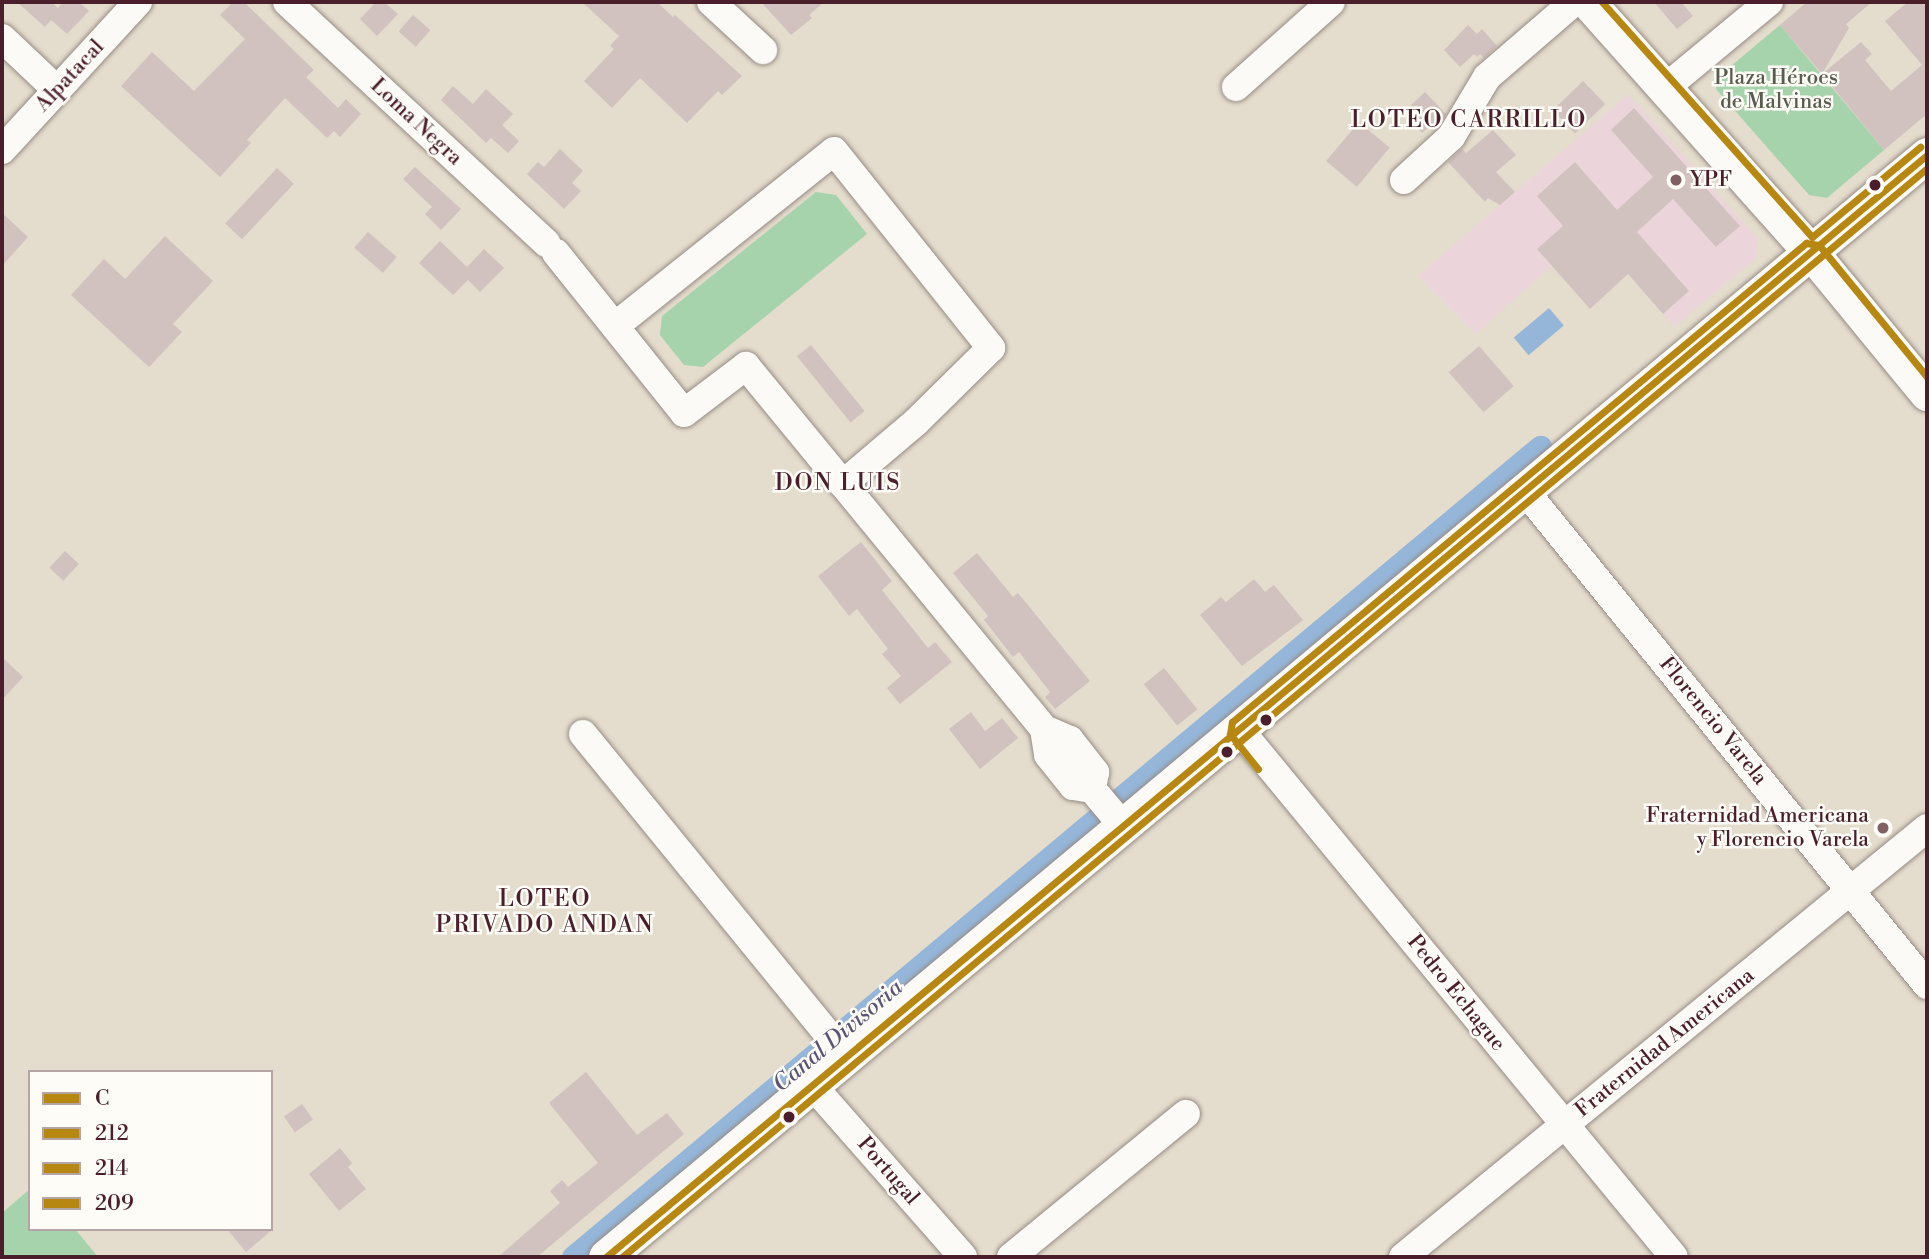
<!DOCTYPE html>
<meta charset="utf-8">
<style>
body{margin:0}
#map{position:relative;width:1929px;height:1259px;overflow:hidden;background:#e4dccc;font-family:"Libre Bodoni",serif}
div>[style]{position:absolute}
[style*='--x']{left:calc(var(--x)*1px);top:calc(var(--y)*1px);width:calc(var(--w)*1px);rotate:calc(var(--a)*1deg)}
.built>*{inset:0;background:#ebd5da}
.green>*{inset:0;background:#a7d3ac}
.water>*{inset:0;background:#95b6d9;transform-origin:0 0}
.canal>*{height:23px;margin:-11.5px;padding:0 11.5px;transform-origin:11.5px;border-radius:11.5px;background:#95b6d9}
.building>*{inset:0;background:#d1c2bf;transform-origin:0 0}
.roads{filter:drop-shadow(0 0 2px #968b85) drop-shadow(0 0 2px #968b85)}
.minor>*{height:28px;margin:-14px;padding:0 14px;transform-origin:14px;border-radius:14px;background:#fbfaf7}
.major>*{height:35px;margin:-17.5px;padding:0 17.5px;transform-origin:17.5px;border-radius:17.5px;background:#fbfaf7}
.bus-1>*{height:7px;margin:-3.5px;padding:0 3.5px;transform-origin:3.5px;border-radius:3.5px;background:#b78811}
.bus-2>*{height:7px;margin:-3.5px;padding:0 3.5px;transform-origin:3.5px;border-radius:3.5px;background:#b78811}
.bus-3>*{height:7px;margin:-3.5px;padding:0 3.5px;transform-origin:3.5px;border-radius:3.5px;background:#b78811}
.bus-4>*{height:7px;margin:-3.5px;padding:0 3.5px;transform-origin:3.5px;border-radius:3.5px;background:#b78811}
.dots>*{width:19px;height:19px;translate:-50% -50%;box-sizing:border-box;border:4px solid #fdfcf7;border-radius:50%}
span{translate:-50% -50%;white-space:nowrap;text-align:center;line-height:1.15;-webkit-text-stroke:5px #fdfcf7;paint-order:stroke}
.street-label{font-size:21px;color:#4a1f2b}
.park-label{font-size:21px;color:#595c4f}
.poi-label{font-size:21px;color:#4a1f2b}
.left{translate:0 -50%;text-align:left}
.right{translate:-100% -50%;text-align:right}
.neighbourhood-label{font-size:23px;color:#4a1f2b;letter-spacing:2px}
.water-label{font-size:23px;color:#5a5573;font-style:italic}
.frame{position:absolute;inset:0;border:4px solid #4a1f2b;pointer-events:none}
.legend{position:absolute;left:28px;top:1070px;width:245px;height:161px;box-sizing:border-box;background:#fdfcf7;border:2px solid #b5a4a5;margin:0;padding:9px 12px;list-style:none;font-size:21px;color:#4a1f2b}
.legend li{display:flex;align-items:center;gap:14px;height:35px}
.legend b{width:35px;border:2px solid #b5a4a5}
</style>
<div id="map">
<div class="built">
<i style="clip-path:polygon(1628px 94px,1758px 239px,1756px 258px,1674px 327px,1590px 231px,1476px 334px,1418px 276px)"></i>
</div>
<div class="green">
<i style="clip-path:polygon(1780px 25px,1884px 150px,1827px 198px,1809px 195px,1716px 89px,1719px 76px)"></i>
<i style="clip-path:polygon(816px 192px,836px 195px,867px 234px,703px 367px,684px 365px,660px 335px,662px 316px)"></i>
<i style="clip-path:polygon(30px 1189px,30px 1229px,75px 1229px,98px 1257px,2px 1257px,2px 1213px)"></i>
</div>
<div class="water">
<i style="left:1549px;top:308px;width:23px;height:46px;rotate:50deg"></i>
</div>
<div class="canal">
<i style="--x:1117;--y:801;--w:552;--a:-39.93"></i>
<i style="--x:573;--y:1257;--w:690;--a:-39.94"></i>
</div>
<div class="building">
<i style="clip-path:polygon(17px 2px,51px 2px,58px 8px,63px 2px,79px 2px,89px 11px,67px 34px,51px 20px,45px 27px)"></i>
<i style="clip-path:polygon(233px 2px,244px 2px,314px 70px,306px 77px,338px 108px,346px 99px,361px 114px,340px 137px,334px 131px,327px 138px,285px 98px,247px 140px,251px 143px,220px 177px,121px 86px,152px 52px,194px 91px,245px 39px,220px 15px)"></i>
<i style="clip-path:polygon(376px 2px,384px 2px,398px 14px,377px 36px,360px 19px)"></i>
<i style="clip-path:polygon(582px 2px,657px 2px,673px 17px,675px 15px,742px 76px,722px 95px,718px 91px,687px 123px,640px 78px,612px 108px,584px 81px,614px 49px,610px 46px,619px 36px)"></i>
<i style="clip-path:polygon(761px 2px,824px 2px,809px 15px,812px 18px,791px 35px)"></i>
<i style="clip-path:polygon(1654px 2px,1681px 2px,1693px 16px,1677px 29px)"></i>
<i style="clip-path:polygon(1807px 2px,1872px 2px,1846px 24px,1849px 28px,1822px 74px,1780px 25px)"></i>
<i style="clip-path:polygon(1908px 2px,1922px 2px,1927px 8px,1927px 114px,1884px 150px,1822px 74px,1861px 42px,1872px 54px,1865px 60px,1891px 91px,1922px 65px,1885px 21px)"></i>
<i style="left:413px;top:15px;width:23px;height:22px;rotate:41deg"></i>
<i style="clip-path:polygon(1468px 25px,1477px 34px,1482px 29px,1497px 46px,1484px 58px,1480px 54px,1477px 57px,1474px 54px,1460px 67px,1444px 50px)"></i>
<i style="left:1583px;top:81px;width:32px;height:42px;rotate:46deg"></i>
<i style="clip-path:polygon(453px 86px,473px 104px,486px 89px,513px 114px,502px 125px,519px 141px,508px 153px,491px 138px,486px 143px,441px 100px)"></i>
<i style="clip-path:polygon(1425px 92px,1446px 114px,1432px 131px,1429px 127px,1422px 133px,1408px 117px,1414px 111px,1410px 106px)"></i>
<i style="clip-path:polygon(1634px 108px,1740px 226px,1716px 247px,1673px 199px,1637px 232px,1689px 291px,1663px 314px,1628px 274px,1590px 309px,1537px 249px,1563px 226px,1537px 196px,1575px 162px,1617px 210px,1653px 177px,1611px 130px)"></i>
<i style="left:1359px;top:122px;width:40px;height:51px;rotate:40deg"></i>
<i style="clip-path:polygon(1493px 130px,1516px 155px,1496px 172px,1515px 192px,1500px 205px,1488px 198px,1485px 202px,1448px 162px,1462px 149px,1466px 153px)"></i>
<i style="clip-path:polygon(560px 149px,583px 171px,572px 183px,581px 191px,564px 209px,527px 174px,538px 162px,544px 167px)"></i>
<i style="clip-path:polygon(415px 167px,461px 209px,441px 230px,425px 214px,432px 207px,403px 179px)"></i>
<i style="left:277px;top:168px;width:23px;height:76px;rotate:43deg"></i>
<i style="clip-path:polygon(2px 213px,28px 237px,2px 266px)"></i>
<i style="left:368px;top:232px;width:38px;height:21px;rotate:41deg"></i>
<i style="clip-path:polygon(165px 236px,213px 281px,173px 324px,182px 332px,149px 367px,71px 295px,104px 259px,125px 279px)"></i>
<i style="clip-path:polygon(440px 241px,467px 267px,484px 249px,504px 268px,480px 292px,468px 280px,453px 295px,419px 263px)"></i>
<i style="left:811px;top:345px;width:85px;height:18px;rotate:51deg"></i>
<i style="left:1479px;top:346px;width:53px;height:40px;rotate:49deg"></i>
<i style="clip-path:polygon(861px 542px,892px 581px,882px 590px,928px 648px,935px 642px,952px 662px,900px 704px,887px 688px,901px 676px,882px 654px,888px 649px,857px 609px,849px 616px,818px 576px)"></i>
<i style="left:65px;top:551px;width:19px;height:23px;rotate:43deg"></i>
<i style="clip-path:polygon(977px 553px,1013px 597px,1018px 593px,1090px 681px,1055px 709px,1045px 697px,1050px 692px,1019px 652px,1013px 657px,984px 620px,988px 616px,953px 573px)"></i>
<i style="clip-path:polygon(1254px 579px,1265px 592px,1274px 585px,1303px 620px,1242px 666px,1200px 615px,1221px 597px,1226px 602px)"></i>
<i style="clip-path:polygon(2px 657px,23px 677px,2px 700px)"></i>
<i style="left:1164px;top:668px;width:53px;height:26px;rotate:51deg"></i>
<i style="clip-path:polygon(971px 712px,985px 731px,1002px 718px,1018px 738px,980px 769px,949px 729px)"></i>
<i style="clip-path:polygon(586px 1072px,637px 1135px,667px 1113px,684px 1134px,537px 1257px,498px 1257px,560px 1203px,550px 1191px,562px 1180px,568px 1187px,598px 1163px,549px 1103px)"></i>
<i style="left:302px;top:1104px;width:19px;height:22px;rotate:55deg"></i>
<i style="clip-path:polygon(340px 1148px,352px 1163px,348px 1167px,366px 1189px,339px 1211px,309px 1174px)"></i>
<i style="clip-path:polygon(227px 1229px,273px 1229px,246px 1252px)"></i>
</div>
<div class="roads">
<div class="minor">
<i style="--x:287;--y:2;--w:354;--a:42.9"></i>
<i style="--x:711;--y:2;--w:71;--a:42.7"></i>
<i style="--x:2;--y:38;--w:76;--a:43.4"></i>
<i style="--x:1236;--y:87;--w:127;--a:-41.8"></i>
<i style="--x:1665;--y:88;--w:135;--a:-39.6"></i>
<i style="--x:2;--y:150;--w:201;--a:-47.4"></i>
<i style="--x:1404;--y:180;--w:64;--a:-42.5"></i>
<i style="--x:1451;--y:137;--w:70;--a:-59"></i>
<i style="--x:1487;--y:77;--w:115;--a:-40.8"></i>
<i style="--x:556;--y:253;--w:205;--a:51.3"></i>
<i style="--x:684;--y:413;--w:78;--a:-37.2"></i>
<i style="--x:746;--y:366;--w:470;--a:50.6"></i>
<i style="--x:1044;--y:729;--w:28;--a:23"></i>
<i style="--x:1070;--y:740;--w:41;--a:52"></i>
<i style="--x:1095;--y:772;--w:17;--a:100"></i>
<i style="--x:615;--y:326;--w:280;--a:-38.6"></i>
<i style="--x:834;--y:151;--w:252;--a:51.4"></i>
<i style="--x:991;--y:348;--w:105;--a:135.4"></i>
<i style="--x:916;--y:422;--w:96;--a:139.7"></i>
<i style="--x:1525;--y:491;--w:637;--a:50.86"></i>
<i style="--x:1044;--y:729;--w:26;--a:81"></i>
<i style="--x:1048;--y:755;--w:40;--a:51"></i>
<i style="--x:1073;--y:786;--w:19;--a:9"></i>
<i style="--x:1092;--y:789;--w:48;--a:50"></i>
<i style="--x:1239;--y:729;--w:684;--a:50.52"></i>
<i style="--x:583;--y:734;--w:417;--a:50.8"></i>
<i style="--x:812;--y:1085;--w:229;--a:48.7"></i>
<i style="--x:1011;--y:1257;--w:226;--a:-39.3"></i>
<i style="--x:1403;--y:1257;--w:677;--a:-39.31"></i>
</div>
<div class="major">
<i style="--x:1588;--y:2;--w:335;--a:48.3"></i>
<i style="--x:1811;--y:252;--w:183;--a:50.6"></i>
<i style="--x:606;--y:1257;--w:1720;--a:-39.84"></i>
</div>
</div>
<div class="bus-1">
<i style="--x:606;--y:1257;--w:1720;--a:-39.84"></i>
</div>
<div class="bus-2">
<i style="--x:622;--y:1257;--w:1700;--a:-39.84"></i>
</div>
<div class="bus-3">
<i style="--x:1258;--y:769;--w:45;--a:-128.7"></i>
<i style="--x:1230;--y:734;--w:12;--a:-81"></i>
<i style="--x:1232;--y:722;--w:748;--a:-39.84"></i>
<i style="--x:1806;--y:243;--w:13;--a:9"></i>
<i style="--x:1819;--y:245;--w:171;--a:50.7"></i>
</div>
<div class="bus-4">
<i style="--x:1602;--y:2;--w:315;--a:48.2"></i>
<i style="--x:1812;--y:237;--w:141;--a:-39.8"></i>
</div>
<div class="dots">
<i style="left:1676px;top:180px;background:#806163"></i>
<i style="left:1875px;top:185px;background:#4a1f2b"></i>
<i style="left:1266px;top:720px;background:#4a1f2b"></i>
<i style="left:1227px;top:752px;background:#4a1f2b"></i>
<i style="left:1883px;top:828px;background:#806163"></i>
<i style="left:789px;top:1117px;background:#4a1f2b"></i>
</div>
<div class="street-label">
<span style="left:70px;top:76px;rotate:-47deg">Alpatacal</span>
<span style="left:416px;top:122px;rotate:43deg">Loma Negra</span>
<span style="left:1713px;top:721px;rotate:51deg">Florencio Varela</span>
<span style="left:1456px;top:993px;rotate:51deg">Pedro Echague</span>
<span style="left:1665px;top:1043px;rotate:-39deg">Fraternidad Americana</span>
<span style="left:888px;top:1171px;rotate:49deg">Portugal</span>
</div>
<div class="park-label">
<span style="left:1776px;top:90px">Plaza Héroes<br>de Malvinas</span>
</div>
<div class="poi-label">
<span class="left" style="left:1690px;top:180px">YPF</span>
<span class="right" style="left:1869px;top:828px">Fraternidad Americana<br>y Florencio Varela</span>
</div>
<div class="neighbourhood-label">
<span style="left:1469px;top:120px">LOTEO CARRILLO</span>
<span style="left:838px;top:483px">DON LUIS</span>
<span style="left:545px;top:912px">LOTEO<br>PRIVADO ANDAN</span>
</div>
<div class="water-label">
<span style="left:838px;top:1036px;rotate:-40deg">Canal Divisoria</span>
</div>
<div class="frame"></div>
<ul class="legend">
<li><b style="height:9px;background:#b78811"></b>C</li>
<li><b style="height:9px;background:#b78811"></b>212</li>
<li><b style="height:9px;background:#b78811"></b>214</li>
<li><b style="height:9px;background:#b78811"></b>209</li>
</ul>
</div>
